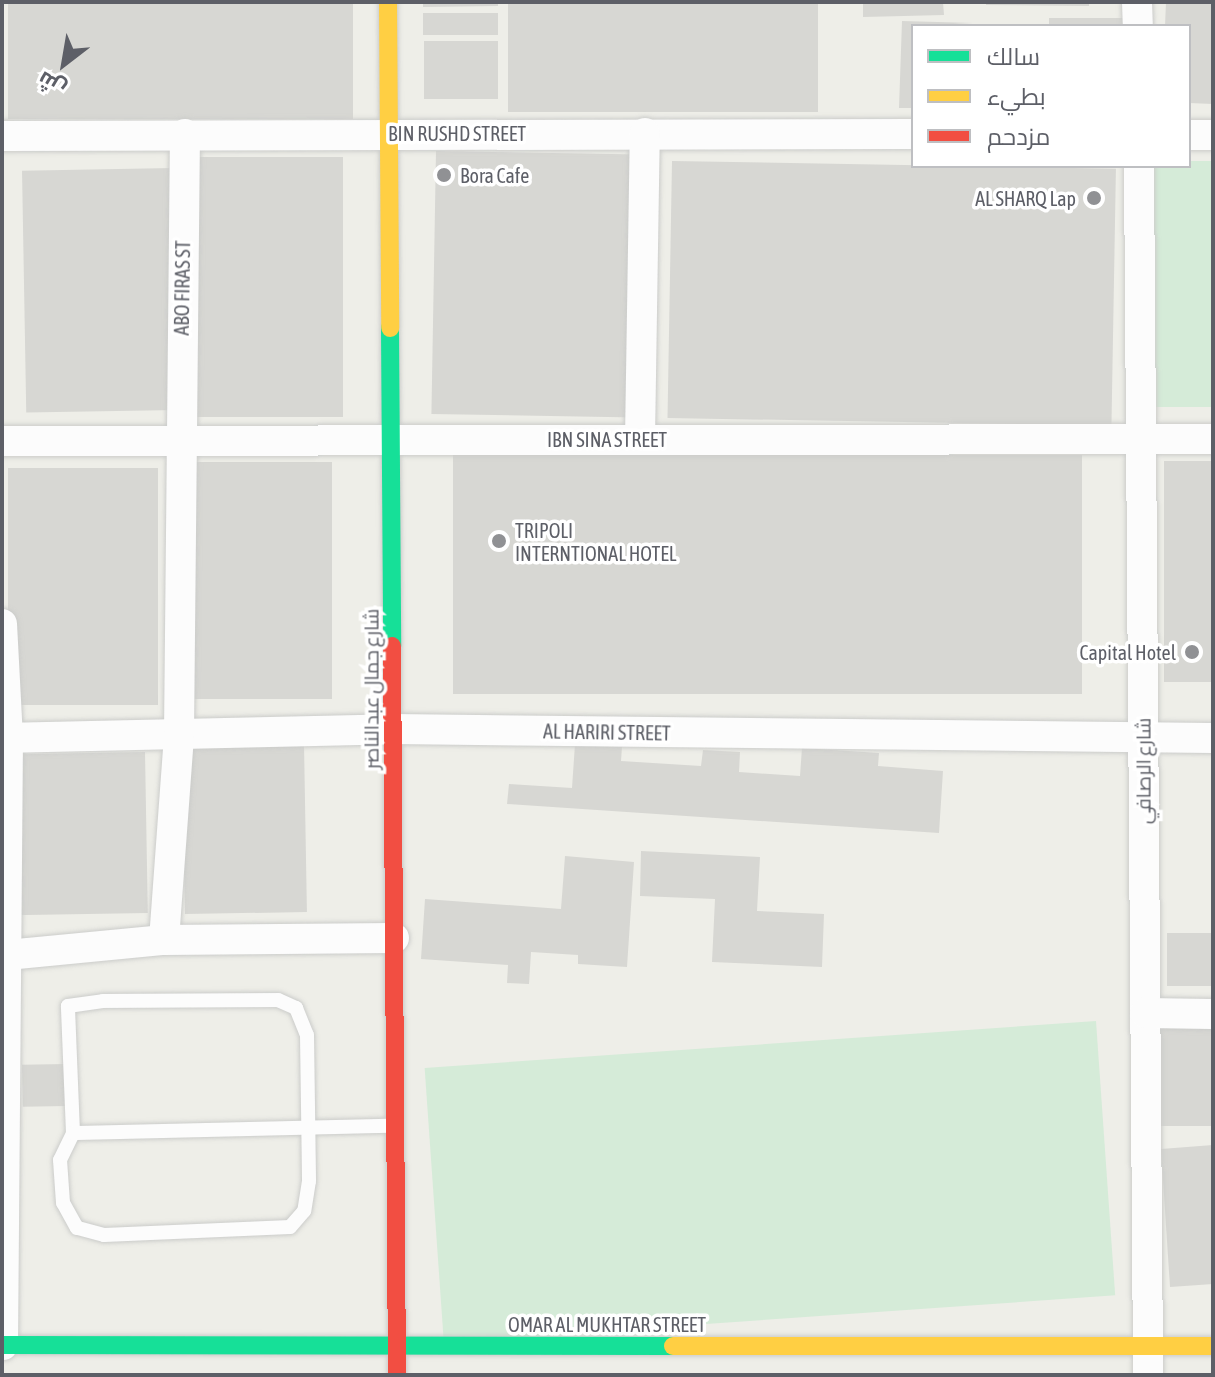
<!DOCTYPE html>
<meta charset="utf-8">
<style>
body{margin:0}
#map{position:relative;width:1215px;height:1377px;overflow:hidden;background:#eeeee8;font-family:"Asap Condensed",Cairo,sans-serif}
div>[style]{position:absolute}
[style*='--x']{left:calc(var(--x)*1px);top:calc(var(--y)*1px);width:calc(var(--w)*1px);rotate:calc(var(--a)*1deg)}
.green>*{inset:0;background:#d5ebd8;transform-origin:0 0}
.building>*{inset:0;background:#d7d7d3;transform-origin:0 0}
.roads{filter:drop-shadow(0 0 2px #cbccca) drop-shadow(0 0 2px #cbccca)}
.lane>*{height:14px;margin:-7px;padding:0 7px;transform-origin:7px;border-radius:7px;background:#fcfcfc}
.street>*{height:30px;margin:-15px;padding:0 15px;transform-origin:15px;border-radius:15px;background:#fcfcfc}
.fast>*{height:18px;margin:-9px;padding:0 9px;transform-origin:9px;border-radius:9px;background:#16e098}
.slow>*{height:18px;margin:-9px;padding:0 9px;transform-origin:9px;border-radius:9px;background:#ffcf43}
.jam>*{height:18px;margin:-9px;padding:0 9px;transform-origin:9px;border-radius:9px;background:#f24e42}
.dots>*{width:22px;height:22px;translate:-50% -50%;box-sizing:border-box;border:4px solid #fff;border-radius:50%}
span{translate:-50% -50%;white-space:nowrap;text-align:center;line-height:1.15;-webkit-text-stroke:7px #fff;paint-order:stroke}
.street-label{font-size:20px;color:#5d5f67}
.poi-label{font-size:20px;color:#5d5f67}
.left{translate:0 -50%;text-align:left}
.right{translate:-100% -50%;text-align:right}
.frame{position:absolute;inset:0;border:4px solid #5d5f67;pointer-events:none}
.legend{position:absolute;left:911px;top:24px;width:280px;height:144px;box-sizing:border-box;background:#fff;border:2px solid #bebfc2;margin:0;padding:10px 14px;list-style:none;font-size:24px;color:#5d5f67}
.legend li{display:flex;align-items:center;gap:16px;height:40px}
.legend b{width:40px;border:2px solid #bebfc2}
.north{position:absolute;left:24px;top:24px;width:80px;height:80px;-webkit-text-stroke:6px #fff;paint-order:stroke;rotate:211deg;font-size:22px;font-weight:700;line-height:32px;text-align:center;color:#5d5f67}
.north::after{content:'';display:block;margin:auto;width:28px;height:36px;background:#5d5f67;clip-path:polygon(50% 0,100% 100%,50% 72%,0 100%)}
</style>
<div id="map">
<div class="green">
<i style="left:1213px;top:161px;width:246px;height:62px;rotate:90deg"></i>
<i style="left:1096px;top:1021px;width:275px;height:673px;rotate:86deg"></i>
</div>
<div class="building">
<i style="left:8px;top:2px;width:345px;height:117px"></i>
<i style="clip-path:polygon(423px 2px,498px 2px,498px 6px,423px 7px)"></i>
<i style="left:508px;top:2px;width:310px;height:110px"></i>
<i style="clip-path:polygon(863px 2px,943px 2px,944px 15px,863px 17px)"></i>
<i style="clip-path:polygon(986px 2px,1089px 2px,1089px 6px,986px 5px)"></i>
<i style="clip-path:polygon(1166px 2px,1213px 2px,1213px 104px,1189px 103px,1189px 26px,1165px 26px)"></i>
<i style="left:498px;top:13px;width:22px;height:75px;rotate:90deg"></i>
<i style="left:1123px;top:18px;width:8px;height:74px;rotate:90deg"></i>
<i style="clip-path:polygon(902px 21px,973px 23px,913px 26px,913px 108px,899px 108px)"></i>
<i style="left:498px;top:41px;width:58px;height:74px;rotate:90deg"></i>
<i style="left:436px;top:151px;width:204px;height:263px;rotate:1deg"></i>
<i style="left:192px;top:157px;width:151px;height:260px"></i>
<i style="left:672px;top:161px;width:444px;height:257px;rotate:1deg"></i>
<i style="left:173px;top:168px;width:242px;height:151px;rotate:89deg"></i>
<i style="left:1082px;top:455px;width:239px;height:629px;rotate:90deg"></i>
<i style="left:1164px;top:461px;width:49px;height:221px"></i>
<i style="left:182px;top:462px;width:150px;height:237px"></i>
<i style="left:8px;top:468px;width:150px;height:237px"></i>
<i style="left:304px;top:744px;width:168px;height:122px;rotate:89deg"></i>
<i style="clip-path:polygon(575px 744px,622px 747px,621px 761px,701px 766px,703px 750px,740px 752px,739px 772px,800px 776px,802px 748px,879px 753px,878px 766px,943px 771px,939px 833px,507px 804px,509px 784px,572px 788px)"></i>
<i style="left:145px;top:752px;width:161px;height:137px;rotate:89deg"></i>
<i style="clip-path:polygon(641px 851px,760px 857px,757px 911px,824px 914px,822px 967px,712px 962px,715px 899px,640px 896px)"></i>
<i style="clip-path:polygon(565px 856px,634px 862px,627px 967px,578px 964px,578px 955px,531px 952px,529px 984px,507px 983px,508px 965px,421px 959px,425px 899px,561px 909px)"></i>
<i style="left:1213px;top:933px;width:53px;height:46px;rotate:90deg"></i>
<i style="left:1157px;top:1022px;width:56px;height:104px"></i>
<i style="left:66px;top:1064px;width:42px;height:44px;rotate:89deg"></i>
<i style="clip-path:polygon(1213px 1145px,1213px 1284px,1170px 1287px,1161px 1149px)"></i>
</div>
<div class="roads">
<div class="lane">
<i style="--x:278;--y:1000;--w:20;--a:24"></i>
<i style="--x:296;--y:1008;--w:29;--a:68"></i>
<i style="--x:307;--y:1035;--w:146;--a:89.2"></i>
<i style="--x:309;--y:1181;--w:30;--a:99"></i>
<i style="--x:304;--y:1211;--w:21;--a:131"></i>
<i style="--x:290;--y:1227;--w:186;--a:177.5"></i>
<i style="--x:104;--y:1235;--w:28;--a:-165"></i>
<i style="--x:77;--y:1228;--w:29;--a:-119"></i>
<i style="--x:63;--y:1203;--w:43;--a:-94"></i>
<i style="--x:60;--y:1160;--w:30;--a:-64"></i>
<i style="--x:73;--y:1133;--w:127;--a:-92.3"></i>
<i style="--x:68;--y:1006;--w:35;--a:-8"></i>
<i style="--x:103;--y:1001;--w:175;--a:-0.3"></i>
<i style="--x:73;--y:1133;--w:320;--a:-1.3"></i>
</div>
<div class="street">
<i style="--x:1137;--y:2;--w:24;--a:88"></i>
<i style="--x:1189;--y:135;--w:24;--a:0"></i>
<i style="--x:2;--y:136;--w:911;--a:-0.13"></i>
<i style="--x:1139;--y:166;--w:1209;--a:89.57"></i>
<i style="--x:640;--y:439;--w:306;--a:-89.1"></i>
<i style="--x:2;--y:441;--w:1211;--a:-0.09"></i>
<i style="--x:2;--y:624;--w:114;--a:87"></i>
<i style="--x:8;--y:738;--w:607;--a:90.47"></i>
<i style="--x:2;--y:738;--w:391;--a:-1.3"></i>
<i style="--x:393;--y:729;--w:820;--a:0.63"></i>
<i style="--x:164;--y:940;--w:207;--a:-85.8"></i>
<i style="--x:179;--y:734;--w:600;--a:-89.43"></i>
<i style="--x:7;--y:955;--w:158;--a:-5.5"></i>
<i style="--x:164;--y:940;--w:230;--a:-0.5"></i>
<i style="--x:1145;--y:1013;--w:68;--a:0.8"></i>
</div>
<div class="fast">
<i style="--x:390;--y:328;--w:318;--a:89.6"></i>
<i style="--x:2;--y:1345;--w:671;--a:0.09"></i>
</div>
<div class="slow">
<i style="--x:388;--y:2;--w:326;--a:89.6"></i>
<i style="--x:673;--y:1346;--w:540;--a:0"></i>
</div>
<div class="jam">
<i style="--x:392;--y:646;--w:729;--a:89.61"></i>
</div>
</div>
<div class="dots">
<i style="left:444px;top:175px;background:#909194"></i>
<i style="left:1094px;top:198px;background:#909194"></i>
<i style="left:499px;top:541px;background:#909194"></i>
<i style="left:1192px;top:652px;background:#909194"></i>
</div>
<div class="street-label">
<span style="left:457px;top:133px">BIN RUSHD STREET</span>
<span style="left:182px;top:288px;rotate:-89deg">ABO FIRAS ST</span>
<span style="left:607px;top:439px">IBN SINA STREET</span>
<span style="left:371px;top:689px;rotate:-90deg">شارع جمال عبدالناصر</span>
<span style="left:607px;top:732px;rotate:1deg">AL HARIRI STREET</span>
<span style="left:1143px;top:771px;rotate:-90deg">شارع الرصافي</span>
<span style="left:607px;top:1324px">OMAR AL MUKHTAR STREET</span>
</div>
<div class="poi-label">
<span class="left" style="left:460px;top:175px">Bora Cafe</span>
<span class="right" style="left:1076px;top:198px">AL SHARQ Lap</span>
<span class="left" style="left:515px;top:542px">TRIPOLI<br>INTERNTIONAL HOTEL</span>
<span class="right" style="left:1176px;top:652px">Capital Hotel</span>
</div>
<div class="frame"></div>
<ul class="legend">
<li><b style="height:10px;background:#16e098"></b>سالك</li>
<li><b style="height:10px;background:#ffcf43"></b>بطيء</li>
<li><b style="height:10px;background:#f24e42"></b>مزدحم</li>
</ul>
<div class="north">ش</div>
</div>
